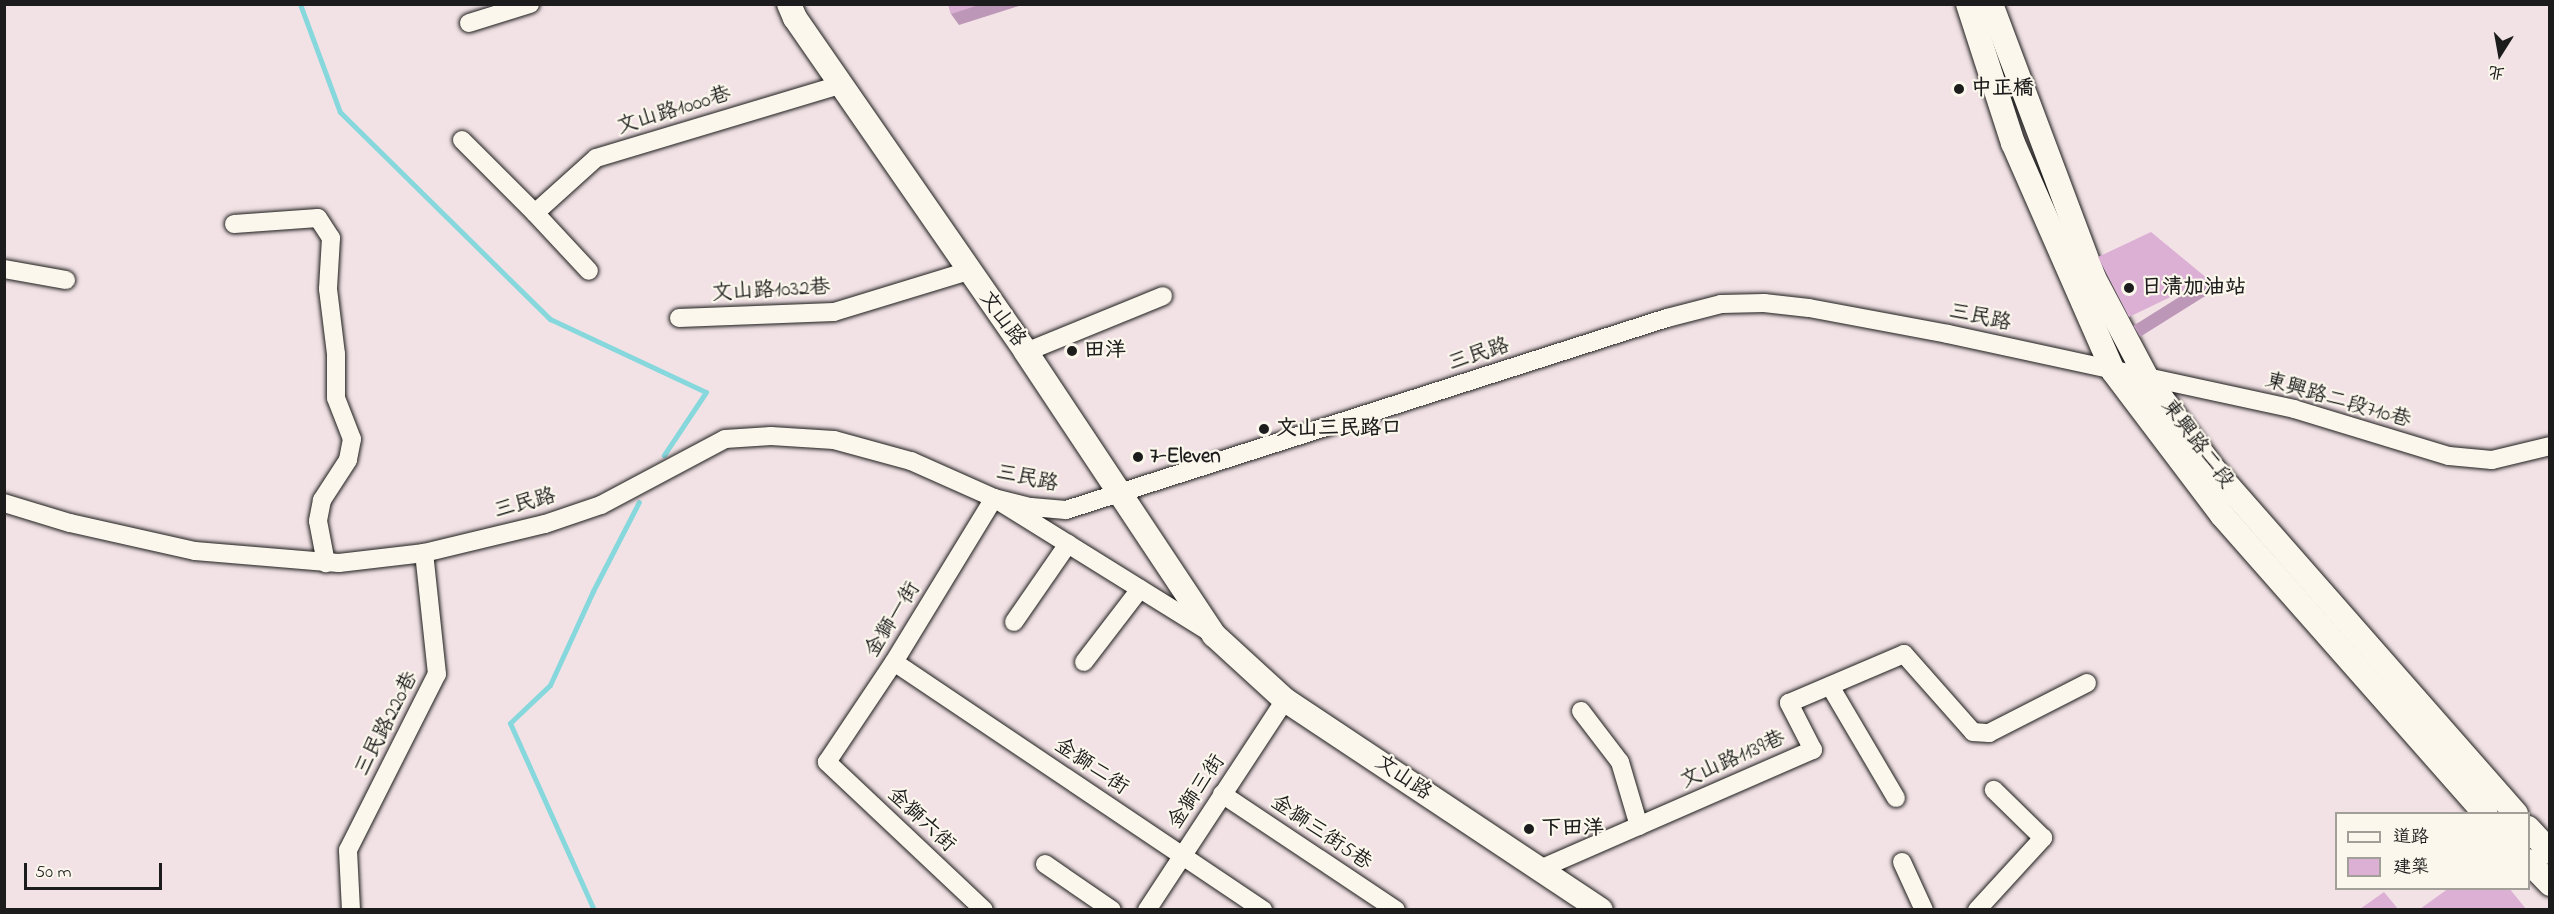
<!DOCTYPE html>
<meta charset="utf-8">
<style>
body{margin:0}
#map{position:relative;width:2554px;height:914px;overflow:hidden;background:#f2e2e5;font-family:"Indie Flower","LXGW WenKai TC",sans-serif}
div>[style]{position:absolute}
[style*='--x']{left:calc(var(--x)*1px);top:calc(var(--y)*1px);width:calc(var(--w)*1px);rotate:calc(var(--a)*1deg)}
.stream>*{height:5px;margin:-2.5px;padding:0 2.5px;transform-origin:2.5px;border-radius:2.5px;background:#86d8dd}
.roads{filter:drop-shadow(0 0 2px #1c1c1c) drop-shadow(0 0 2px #1c1c1c)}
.minor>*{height:18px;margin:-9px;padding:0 9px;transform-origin:9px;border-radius:9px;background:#fbf7ec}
.major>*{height:24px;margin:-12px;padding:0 12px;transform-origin:12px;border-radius:12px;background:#fbf7ec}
.wall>*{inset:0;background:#bd97b7;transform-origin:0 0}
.building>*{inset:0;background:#dcb0d5}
.dots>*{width:16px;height:16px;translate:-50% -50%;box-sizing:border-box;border:3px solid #fbf7ec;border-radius:50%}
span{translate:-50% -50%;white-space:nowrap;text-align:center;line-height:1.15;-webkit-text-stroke:4.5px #fbf7ec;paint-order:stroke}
.poi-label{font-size:21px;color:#1c1c1c;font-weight:700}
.left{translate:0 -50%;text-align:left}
.street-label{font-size:21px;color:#1c1c1c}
.frame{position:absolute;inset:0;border:6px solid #1c1c1c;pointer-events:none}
.legend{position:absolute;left:2335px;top:812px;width:195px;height:78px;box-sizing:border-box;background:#fbf7ec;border:2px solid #a29f99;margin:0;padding:8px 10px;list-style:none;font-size:18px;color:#1c1c1c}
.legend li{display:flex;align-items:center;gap:12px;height:30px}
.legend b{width:30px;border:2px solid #a29f99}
.north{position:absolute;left:2470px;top:24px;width:60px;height:60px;-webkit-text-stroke:4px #fbf7ec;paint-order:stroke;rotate:191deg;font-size:16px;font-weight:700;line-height:24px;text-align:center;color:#1c1c1c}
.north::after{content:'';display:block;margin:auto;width:21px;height:27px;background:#1c1c1c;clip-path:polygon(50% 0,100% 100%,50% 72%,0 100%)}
.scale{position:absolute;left:24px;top:863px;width:138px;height:27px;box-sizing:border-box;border:3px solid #1c1c1c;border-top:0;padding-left:8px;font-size:18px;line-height:21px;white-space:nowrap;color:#1c1c1c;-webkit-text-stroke:4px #fbf7ec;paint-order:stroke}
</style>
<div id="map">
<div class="stream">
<i style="--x:300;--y:4;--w:115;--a:69.7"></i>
<i style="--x:340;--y:112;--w:295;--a:44.6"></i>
<i style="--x:550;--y:319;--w:172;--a:25.1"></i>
<i style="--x:706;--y:392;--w:76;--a:123.7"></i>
<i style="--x:594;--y:910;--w:205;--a:-114.2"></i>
<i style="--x:510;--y:723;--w:55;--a:-43.5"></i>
<i style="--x:550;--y:685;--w:103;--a:-65.4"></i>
<i style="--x:593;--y:591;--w:100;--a:-62.7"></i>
</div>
<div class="roads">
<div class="minor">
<i style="--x:469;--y:23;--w:64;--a:-17.3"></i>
<i style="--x:462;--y:140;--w:103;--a:45"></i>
<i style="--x:535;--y:213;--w:79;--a:47"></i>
<i style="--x:535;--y:213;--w:82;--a:-42"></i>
<i style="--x:596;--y:158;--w:257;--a:-16.7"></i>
<i style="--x:234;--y:224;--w:84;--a:-4.1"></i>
<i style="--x:318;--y:218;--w:24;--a:57"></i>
<i style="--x:331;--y:238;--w:51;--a:93.4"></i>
<i style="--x:328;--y:289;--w:65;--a:83"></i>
<i style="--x:336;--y:354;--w:44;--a:90"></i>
<i style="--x:336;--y:398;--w:44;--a:68.7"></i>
<i style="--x:352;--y:439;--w:21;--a:101"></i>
<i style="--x:348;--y:460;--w:48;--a:123"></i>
<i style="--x:322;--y:500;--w:21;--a:101"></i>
<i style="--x:318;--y:521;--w:43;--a:79.2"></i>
<i style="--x:4;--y:269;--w:63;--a:10.1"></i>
<i style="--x:679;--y:318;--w:155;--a:-2.2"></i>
<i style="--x:834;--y:312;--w:140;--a:-17"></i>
<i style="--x:1026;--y:352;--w:148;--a:-22.2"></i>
<i style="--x:4;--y:503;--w:69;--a:16.9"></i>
<i style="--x:70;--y:523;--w:128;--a:12.6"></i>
<i style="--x:195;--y:551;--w:144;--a:4.8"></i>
<i style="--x:339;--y:563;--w:86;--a:-6.7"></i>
<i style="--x:424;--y:553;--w:124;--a:-13.5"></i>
<i style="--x:545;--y:524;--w:59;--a:-18.7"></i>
<i style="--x:601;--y:505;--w:140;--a:-28"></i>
<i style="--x:725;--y:439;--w:46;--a:-3.7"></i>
<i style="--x:771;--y:436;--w:63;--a:3.6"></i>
<i style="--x:834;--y:440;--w:80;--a:15.3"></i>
<i style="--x:911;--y:461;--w:91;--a:24"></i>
<i style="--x:994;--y:498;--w:38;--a:14"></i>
<i style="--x:1031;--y:507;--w:35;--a:5"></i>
<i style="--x:1066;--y:510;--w:631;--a:-17.72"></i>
<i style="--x:1667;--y:318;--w:56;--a:-14.5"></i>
<i style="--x:1721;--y:304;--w:43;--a:-1.3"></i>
<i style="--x:1764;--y:303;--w:45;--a:6.3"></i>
<i style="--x:1809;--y:308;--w:141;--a:10.6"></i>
<i style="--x:1948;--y:334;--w:354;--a:12.2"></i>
<i style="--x:2294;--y:409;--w:162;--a:16.9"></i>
<i style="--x:2449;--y:456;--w:43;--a:5.3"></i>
<i style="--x:2492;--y:460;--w:60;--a:-13.6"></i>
<i style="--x:1014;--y:622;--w:95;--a:-55.3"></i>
<i style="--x:894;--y:662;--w:445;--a:33.9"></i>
<i style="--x:1084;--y:662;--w:92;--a:-52.5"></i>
<i style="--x:1830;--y:686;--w:130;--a:59.5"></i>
<i style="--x:1581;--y:711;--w:64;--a:52.6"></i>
<i style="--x:1620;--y:762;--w:67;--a:73.5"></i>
<i style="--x:1222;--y:794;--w:209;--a:33.7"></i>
<i style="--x:1902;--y:862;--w:53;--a:65.4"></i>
<i style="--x:1045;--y:864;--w:81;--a:34.5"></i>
<i style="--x:1540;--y:869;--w:298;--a:-23.6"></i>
<i style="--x:1813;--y:750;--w:53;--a:-117.1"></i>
<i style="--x:1789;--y:703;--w:125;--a:-23.1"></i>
<i style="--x:1904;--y:654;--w:104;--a:48.5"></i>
<i style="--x:1973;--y:732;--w:16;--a:4"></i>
<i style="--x:1989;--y:733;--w:110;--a:-27"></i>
<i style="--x:351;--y:910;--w:60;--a:-92.9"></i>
<i style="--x:348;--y:850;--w:197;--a:-63.2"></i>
<i style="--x:437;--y:674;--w:122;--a:-96.1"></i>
<i style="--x:984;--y:910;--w:216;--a:-136.7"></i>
<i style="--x:827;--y:762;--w:120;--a:-56.2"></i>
<i style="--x:894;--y:662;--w:192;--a:-58.6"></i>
<i style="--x:994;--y:498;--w:253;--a:31.9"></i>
<i style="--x:1147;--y:910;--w:251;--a:-56.7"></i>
<i style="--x:1977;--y:910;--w:98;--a:-47.5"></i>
<i style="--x:2043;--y:838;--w:69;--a:-135.6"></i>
</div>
<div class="major">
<i style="--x:789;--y:4;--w:15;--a:67"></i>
<i style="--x:795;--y:18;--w:406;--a:55.3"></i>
<i style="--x:1026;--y:352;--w:340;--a:56.4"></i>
<i style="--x:1214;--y:635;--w:96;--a:42.5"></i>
<i style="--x:1285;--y:700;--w:379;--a:33.6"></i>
<i style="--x:1968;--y:4;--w:146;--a:72.1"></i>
<i style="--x:2013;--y:143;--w:249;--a:66.3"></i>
<i style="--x:2113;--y:371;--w:181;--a:52.9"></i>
<i style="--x:2222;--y:515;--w:399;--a:48.6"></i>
<i style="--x:1991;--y:4;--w:293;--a:69.4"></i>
<i style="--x:2094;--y:278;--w:113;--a:62.1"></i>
<i style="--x:2147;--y:378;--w:115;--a:53.8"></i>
<i style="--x:2215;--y:471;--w:456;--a:48.7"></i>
<i style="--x:2528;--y:828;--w:33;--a:47"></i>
<i style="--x:2528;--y:861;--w:32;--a:46"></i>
</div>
</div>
<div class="wall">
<i style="clip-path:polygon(948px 4px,1025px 4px,959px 25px,951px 14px)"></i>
<i style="left:2208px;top:279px;width:13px;height:88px;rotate:58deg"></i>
</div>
<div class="building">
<i style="clip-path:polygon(948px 4px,982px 4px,951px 14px)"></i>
<i style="clip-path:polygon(2151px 232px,2208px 279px,2129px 317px,2098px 257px)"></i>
<i style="clip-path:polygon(2449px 888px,2509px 888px,2526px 909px,2420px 909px)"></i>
<i style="clip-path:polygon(2384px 892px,2398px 909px,2360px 909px)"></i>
</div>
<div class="dots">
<i style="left:1959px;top:89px;background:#1c1c1c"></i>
<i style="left:2129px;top:288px;background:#1c1c1c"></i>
<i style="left:1072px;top:351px;background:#1c1c1c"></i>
<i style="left:1264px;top:429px;background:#1c1c1c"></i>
<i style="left:1138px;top:457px;background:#1c1c1c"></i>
<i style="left:1529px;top:829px;background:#1c1c1c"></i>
</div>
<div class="poi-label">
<span class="left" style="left:1971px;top:89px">中正橋</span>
<span class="left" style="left:2141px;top:288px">日清加油站</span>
<span class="left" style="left:1084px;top:351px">田洋</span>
<span class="left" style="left:1276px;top:429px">文山三民路口</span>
<span class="left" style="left:1150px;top:457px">7-Eleven</span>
<span class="left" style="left:1541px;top:829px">下田洋</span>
</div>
<div class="street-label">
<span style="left:674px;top:111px;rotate:-17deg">文山路1000巷</span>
<span style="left:771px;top:291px;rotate:-3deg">文山路1032巷</span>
<span style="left:1980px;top:318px;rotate:12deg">三民路</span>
<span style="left:1002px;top:319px;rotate:54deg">文山路</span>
<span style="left:1479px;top:355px;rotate:-18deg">三民路</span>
<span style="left:2338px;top:401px;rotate:16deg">東興路二段710巷</span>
<span style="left:2197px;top:444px;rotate:53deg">東興路二段</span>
<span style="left:1027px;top:479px;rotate:12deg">三民路</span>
<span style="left:525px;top:504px;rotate:-15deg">三民路</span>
<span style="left:893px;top:620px;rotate:-58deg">金獅一街</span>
<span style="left:387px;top:724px;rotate:-63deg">三民路220巷</span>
<span style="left:1733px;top:760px;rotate:-24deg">文山路1139巷</span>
<span style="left:1091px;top:767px;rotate:34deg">金獅二街</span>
<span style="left:1403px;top:778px;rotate:34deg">文山路</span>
<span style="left:1197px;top:792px;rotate:-56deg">金獅三街</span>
<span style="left:921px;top:820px;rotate:43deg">金獅六街</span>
<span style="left:1321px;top:833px;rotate:34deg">金獅三街5巷</span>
</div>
<div class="frame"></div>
<ul class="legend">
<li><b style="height:8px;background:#fbf7ec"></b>道路</li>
<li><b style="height:16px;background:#dcb0d5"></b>建築</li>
</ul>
<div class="north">北</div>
<div class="scale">50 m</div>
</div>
